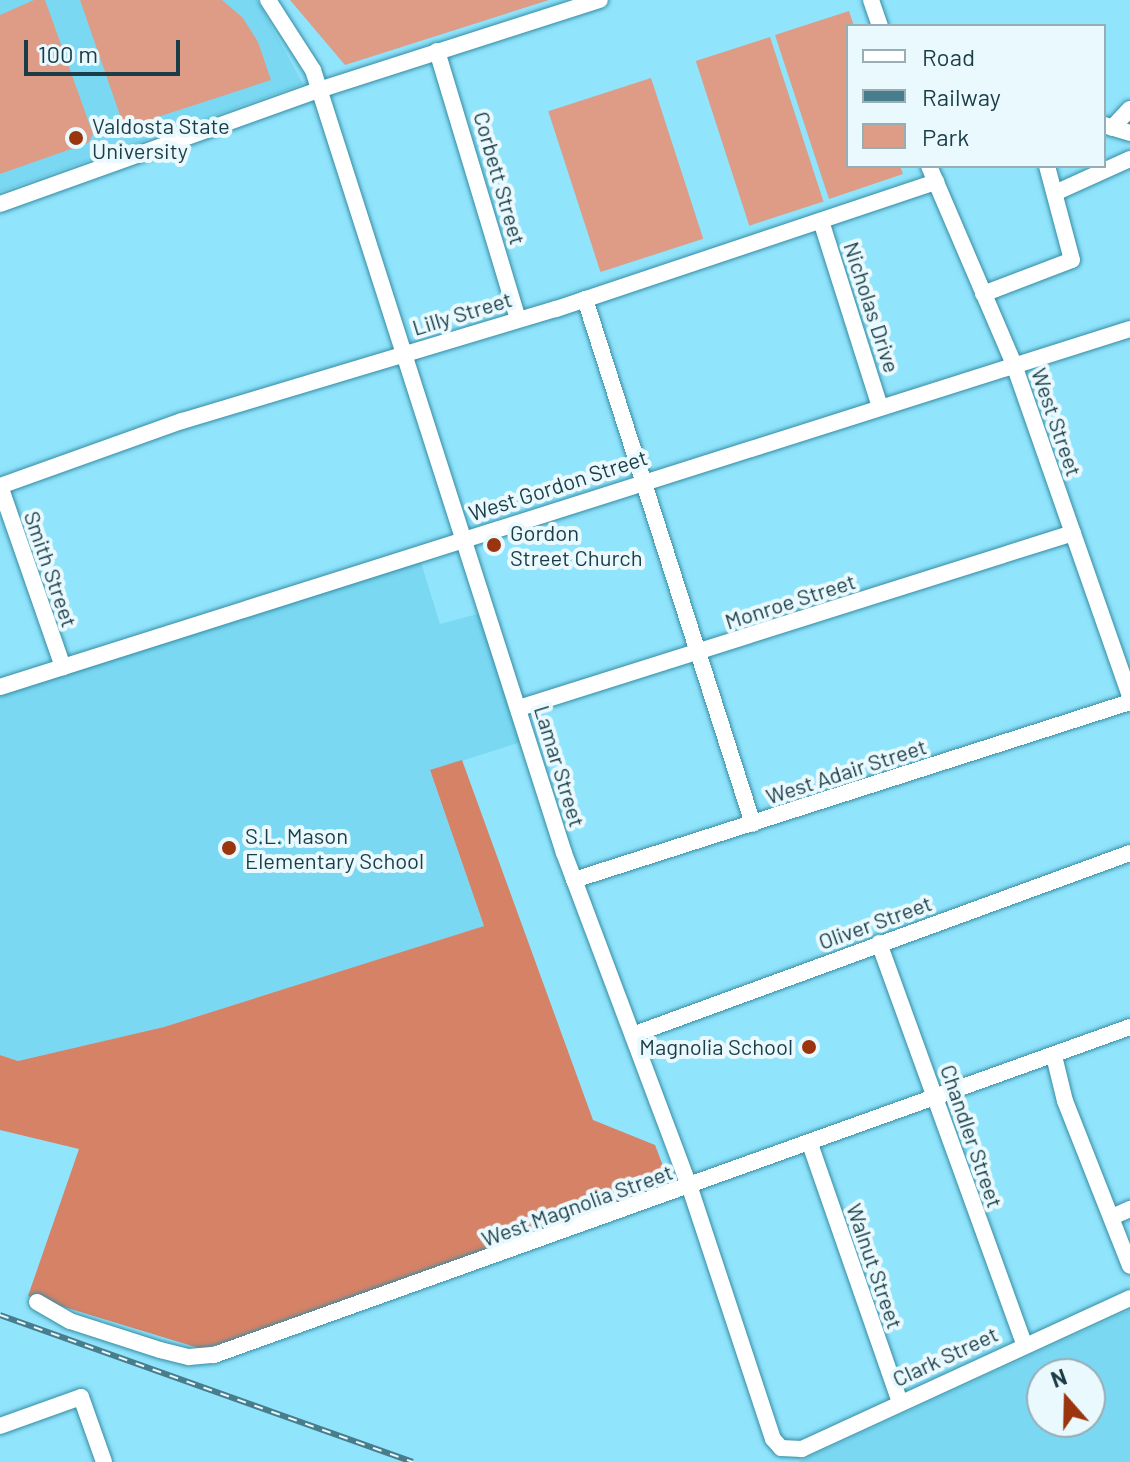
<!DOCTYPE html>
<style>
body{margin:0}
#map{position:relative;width:1130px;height:1462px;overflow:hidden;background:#90e4fc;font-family:Barlow,sans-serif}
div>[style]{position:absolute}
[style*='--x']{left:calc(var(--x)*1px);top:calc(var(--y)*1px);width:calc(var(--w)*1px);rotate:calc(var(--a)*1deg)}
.built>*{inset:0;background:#7ad8f2}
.green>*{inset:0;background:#de9b85;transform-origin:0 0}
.forest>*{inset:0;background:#d68267}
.roads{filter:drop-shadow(0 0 2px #358ca3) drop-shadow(0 0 2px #358ca3)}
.minor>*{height:16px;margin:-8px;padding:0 8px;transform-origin:8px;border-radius:8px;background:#fff}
.rail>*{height:6px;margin-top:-3px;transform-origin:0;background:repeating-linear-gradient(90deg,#eaf9fe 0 9px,#477d8c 0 18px);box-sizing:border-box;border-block:2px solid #477d8c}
.dots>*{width:22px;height:22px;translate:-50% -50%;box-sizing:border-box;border:4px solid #eaf9fe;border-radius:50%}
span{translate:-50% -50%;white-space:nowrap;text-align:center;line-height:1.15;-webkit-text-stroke:8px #eaf9fe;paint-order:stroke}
.poi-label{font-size:22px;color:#1a3d47}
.left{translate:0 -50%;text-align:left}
.right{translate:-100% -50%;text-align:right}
.street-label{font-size:22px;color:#1a3d47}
.legend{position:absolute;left:846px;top:24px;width:260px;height:144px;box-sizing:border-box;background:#eaf9fe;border:2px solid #97aeb5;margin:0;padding:10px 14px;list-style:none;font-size:24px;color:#1a3d47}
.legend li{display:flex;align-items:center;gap:16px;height:40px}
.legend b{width:40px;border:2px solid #97aeb5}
.north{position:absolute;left:1026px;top:1358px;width:80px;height:80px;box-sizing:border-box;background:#eaf9fe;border:2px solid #97aeb5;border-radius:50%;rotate:340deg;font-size:22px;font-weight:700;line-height:32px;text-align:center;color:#1a3d47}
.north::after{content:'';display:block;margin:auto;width:28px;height:36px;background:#9b350e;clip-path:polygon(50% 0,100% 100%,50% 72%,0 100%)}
.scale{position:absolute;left:24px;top:40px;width:156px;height:36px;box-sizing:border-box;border:4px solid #1a3d47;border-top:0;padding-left:10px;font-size:24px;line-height:28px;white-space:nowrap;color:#1a3d47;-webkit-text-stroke:6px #eaf9fe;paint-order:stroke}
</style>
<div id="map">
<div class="built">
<i style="clip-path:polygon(0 0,257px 0,303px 84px,0 192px)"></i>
<i style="clip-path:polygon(419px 556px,440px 624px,481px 613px,521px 742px,430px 771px,484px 926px,164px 1027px,18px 1061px,0 1055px,0 691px)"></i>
<i style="clip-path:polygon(evenodd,1130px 1310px,1130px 1462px,798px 1462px,1130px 1310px,1090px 1374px,1090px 1422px,1042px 1422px,1042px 1374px,1090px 1374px)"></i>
</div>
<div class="green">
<i style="clip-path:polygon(34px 0,45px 0,93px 134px,88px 143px,0 174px,0 15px)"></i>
<i style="clip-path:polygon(80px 0,222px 0,243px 18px,258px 42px,271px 80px,130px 126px,121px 118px)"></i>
<i style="clip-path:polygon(290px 0,549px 0,345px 65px)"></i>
<i style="clip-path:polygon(849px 11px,854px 26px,848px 26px,848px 166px,900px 166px,903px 174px,829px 199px,775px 35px)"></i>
<i style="left:770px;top:37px;width:173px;height:78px;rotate:72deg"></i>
<i style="left:651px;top:78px;width:169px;height:108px;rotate:72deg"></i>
</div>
<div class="forest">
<i style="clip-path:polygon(462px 760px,593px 1120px,655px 1145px,665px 1171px,630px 1202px,293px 1324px,202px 1349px,28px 1296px,79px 1149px,0 1130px,0 1055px,18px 1061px,164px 1027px,484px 926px,430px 770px)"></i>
</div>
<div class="roads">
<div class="minor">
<i style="--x:268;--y:0;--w:83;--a:57.3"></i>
<i style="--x:313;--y:70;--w:822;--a:72.23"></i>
<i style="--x:564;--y:853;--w:358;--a:69.4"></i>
<i style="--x:690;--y:1188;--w:264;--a:71.7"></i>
<i style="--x:773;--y:1439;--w:12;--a:48"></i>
<i style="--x:781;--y:1448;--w:21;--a:3"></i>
<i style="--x:802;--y:1449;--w:361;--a:-24.7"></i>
<i style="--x:871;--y:0;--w:28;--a:71"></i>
<i style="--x:437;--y:51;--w:280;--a:73.2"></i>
<i style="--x:1104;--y:125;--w:27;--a:17"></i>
<i style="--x:1112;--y:128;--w:26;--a:-47"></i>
<i style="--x:929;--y:166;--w:213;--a:66.8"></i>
<i style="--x:1013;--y:362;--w:355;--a:70.7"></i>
<i style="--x:1057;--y:192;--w:80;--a:-24.3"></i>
<i style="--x:0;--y:204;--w:339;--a:-19.7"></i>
<i style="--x:319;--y:90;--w:295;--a:-17.8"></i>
<i style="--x:821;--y:221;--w:195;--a:72.4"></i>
<i style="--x:983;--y:294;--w:95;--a:-20.9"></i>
<i style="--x:1072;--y:260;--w:97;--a:-104.9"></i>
<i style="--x:585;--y:299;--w:551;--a:72.26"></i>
<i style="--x:0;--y:486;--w:193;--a:-19.7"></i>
<i style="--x:182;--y:421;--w:390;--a:-16.7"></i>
<i style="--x:556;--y:309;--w:401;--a:-18.5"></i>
<i style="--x:0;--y:486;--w:192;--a:70.8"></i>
<i style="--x:0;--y:687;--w:1185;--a:-17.58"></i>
<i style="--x:519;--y:708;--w:581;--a:-17.53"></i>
<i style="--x:574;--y:880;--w:584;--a:-17.75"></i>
<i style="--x:879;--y:943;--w:425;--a:70.1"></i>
<i style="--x:635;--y:1034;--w:527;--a:-20.09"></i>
<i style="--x:1054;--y:1056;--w:46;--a:76.3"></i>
<i style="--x:1065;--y:1101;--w:177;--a:68.5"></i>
<i style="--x:810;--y:1144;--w:273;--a:70.8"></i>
<i style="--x:1112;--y:1217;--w:20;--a:-24"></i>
<i style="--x:37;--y:1302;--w:38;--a:30"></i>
<i style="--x:70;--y:1321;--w:95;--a:17.9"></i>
<i style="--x:160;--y:1350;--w:30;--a:14"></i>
<i style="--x:189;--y:1357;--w:25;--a:-5"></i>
<i style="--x:214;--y:1355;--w:973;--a:-19.7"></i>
<i style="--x:0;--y:1426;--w:86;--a:-19.7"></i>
<i style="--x:81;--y:1397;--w:69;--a:70.5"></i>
</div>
</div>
<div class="rail">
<i style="--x:0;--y:1315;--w:438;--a:19.6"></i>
</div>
<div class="dots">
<i style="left:76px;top:138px;background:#9b350e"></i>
<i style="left:494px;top:545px;background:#9b350e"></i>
<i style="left:229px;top:848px;background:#9b350e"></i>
<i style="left:809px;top:1047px;background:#9b350e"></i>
</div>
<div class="poi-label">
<span class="left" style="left:92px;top:138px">Valdosta State<br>University</span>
<span class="left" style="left:510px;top:545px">Gordon<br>Street Church</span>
<span class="left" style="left:245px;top:848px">S.L. Mason<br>Elementary School</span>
<span class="right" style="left:793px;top:1047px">Magnolia School</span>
</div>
<div class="street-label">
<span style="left:500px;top:178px;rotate:74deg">Corbett Street</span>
<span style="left:872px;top:307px;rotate:72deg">Nicholas Drive</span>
<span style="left:462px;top:313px;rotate:-17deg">Lilly Street</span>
<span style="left:1057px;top:422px;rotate:71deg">West Street</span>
<span style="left:558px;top:485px;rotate:-18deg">West Gordon Street</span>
<span style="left:51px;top:569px;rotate:71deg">Smith Street</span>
<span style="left:790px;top:601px;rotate:-18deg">Monroe Street</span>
<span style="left:560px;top:766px;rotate:73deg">Lamar Street</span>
<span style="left:846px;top:771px;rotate:-18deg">West Adair Street</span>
<span style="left:875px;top:922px;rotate:-20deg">Oliver Street</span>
<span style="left:972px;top:1136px;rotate:71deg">Chandler Street</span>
<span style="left:577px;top:1205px;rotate:-20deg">West Magnolia Street</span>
<span style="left:875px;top:1266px;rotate:71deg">Walnut Street</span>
<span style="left:945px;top:1356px;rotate:-25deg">Clark Street</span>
</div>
<ul class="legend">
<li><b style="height:10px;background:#fff"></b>Road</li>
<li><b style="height:10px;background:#477d8c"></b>Railway</li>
<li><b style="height:22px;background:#de9b85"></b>Park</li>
</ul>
<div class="north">N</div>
<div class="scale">100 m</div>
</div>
